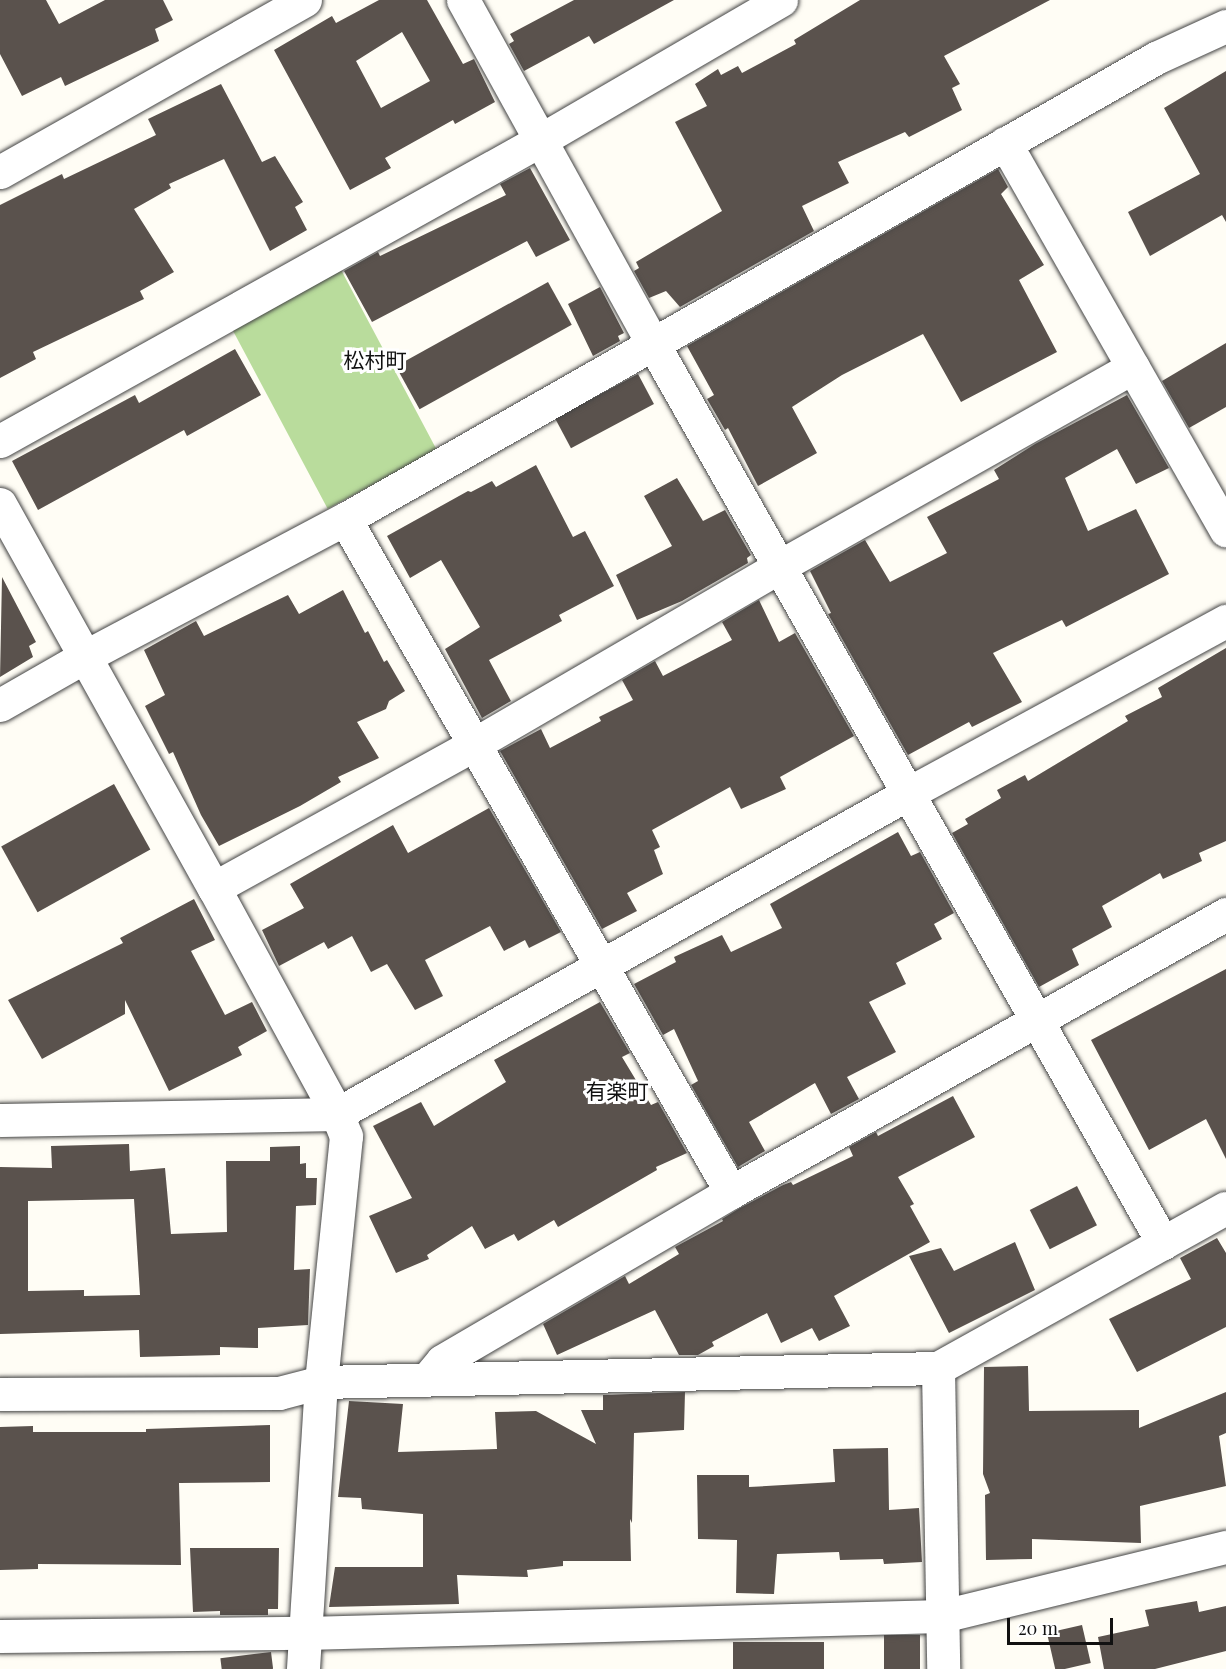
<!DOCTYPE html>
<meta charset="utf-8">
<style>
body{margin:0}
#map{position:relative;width:1226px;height:1669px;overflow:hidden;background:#fffdf5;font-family:"Playfair Display","Noto Sans JP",serif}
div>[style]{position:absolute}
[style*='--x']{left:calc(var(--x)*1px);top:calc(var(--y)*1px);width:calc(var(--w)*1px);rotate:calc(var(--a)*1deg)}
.forest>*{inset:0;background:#b9dc9c;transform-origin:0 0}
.building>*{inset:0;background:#5a524d;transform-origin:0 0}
.roads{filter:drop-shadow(0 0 2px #444) drop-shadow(0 0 2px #444)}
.minor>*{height:33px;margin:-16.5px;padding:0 16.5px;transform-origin:16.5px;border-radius:16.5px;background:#fff}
span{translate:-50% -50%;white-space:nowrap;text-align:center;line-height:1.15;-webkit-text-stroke:6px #fff;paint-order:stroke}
.quarter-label{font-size:21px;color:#111}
.scale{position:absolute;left:1007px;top:1618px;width:106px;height:27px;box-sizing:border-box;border:3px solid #111;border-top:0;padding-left:8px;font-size:18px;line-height:21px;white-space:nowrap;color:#111;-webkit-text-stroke:4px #fff;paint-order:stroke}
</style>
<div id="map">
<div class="forest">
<i style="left:339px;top:266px;width:209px;height:124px;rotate:62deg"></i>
</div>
<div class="building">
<i style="clip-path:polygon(0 0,46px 0,59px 24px,105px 0,163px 0,173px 20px,155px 29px,159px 41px,65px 86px,61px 77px,22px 96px,0 54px)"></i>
<i style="clip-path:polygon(evenodd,379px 0,427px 0,463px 64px,474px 59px,495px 102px,455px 124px,453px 120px,385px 158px,391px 168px,350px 190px,274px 50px,332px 16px,336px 23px,379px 0,402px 32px,430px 81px,381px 108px,356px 61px,402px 32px)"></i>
<i style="clip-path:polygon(574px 0,674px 0,594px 44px,589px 36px,524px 71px,509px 44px,514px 41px,510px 34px)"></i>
<i style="clip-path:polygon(860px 0,1050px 0,944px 56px,960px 84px,952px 88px,962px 110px,909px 137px,905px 132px,838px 162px,849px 183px,802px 206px,814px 231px,680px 307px,666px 291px,649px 298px,634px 271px,639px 268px,636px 262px,722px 211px,675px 122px,707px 106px,695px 84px,718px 69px,721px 75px,738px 66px,742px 73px,796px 44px,794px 40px)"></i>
<i style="clip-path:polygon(1226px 71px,1226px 222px,1222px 215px,1150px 256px,1128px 212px,1200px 174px,1164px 108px)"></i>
<i style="clip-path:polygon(221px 84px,262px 162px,275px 156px,303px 202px,295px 207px,307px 230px,270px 251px,224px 159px,169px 184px,171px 188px,134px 209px,174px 272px,140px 291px,144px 299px,33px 352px,36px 359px,0 378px,0 205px,62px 174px,64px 179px,156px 135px,148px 119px)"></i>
<i style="clip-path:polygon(530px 168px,570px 240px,536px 257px,527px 241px,372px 322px,344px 271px,378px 252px,380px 256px,506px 195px,500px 184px)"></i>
<i style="clip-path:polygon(998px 169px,1008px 187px,1001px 194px,1044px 265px,1019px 280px,1057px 352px,961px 402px,923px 334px,842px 375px,792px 407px,817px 453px,758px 486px,728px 428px,725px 430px,707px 399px,714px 395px,687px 346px)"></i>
<i style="left:548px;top:282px;width:49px;height:174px;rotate:61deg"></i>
<i style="clip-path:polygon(600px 287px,624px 333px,618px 336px,620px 341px,593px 356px,568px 304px)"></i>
<i style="clip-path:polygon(1226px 343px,1226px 407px,1189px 428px,1162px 381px)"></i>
<i style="clip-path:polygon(235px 349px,261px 395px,187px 436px,184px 430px,38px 510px,12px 461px,135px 395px,139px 403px)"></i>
<i style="left:638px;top:374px;width:34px;height:94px;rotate:62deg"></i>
<i style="clip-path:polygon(1127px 395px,1169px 468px,1136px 484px,1117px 449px,1065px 478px,1088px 531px,1136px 509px,1169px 574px,1066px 627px,1062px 620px,993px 653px,1022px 702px,972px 727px,969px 722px,908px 755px,828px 614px,831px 613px,810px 571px,865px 540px,890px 582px,947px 553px,927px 517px,999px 479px,994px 470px,1035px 444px)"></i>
<i style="clip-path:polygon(536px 465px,573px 537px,585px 531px,614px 586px,559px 615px,562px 621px,489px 660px,511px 701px,482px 718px,445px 649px,480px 627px,441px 560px,410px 578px,387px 536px,468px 491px,471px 492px,492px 481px,496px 487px)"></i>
<i style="clip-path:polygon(677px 478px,703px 521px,725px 510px,751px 555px,747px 558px,748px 563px,682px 601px,637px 620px,616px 575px,672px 546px,644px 496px)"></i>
<i style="clip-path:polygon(2px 577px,36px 642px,29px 646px,33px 657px,0 677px)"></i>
<i style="clip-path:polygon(343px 590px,365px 633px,368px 631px,384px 662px,387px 660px,405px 691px,389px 701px,386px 709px,357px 722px,379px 758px,338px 777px,341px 782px,300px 806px,219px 846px,201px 815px,173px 752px,169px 754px,145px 706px,165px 695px,144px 650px,196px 621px,204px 636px,288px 595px,299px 614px)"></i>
<i style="clip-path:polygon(759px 600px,779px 642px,795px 633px,854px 736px,780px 777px,786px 789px,741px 809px,730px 787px,652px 830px,660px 847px,654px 850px,663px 874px,627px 893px,637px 911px,602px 929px,500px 751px,541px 729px,550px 748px,601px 721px,599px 717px,633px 700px,622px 680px,655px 661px,663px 676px,732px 640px,722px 622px)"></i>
<i style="clip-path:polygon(1226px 648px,1226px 841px,1199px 853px,1202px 861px,1163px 879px,1160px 873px,1102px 906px,1112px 927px,1072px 949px,1079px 965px,1039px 987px,952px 833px,968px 824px,965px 819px,1001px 798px,997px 790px,1025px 775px,1028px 781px,1128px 721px,1125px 716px,1162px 697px,1158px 688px)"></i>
<i style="left:114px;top:784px;width:75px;height:129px;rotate:61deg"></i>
<i style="clip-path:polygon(489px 808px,561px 932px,529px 948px,525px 940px,504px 951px,490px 926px,425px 960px,443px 996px,415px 1010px,387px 964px,371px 972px,352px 936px,328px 949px,324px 942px,279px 966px,262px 930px,304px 908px,290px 884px,393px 825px,408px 853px)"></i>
<i style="clip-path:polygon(898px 832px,911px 856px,920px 852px,954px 913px,934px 924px,942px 939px,896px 963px,906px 984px,869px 1002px,896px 1052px,847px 1077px,859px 1099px,831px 1114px,815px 1083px,749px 1122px,765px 1151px,738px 1167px,691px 1085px,698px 1081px,674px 1029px,663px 1035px,634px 984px,676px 962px,674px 957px,722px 935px,731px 952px,782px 928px,770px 904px)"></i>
<i style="clip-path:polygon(194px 899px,215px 940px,191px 951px,225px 1015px,252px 1002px,267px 1031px,238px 1047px,242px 1055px,169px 1091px,125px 1000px,125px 1014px,42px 1059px,8px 1000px,123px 943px,120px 938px)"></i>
<i style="clip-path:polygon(1226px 969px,1226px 1159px,1206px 1119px,1149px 1150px,1091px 1040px)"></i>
<i style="clip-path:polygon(600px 1002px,630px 1053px,622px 1057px,651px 1105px,658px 1102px,687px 1153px,656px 1167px,657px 1170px,558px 1227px,554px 1220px,518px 1241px,514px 1234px,485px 1249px,472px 1226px,427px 1255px,429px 1259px,396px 1273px,369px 1216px,412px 1198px,373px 1126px,421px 1102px,434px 1126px,506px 1082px,494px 1060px)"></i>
<i style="clip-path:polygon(953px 1096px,975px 1137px,898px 1177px,914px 1204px,910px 1206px,930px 1242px,834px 1296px,850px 1326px,819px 1341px,812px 1328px,781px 1343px,767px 1313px,712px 1342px,714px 1346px,698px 1355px,679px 1355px,655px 1310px,557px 1355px,543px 1324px,625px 1276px,629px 1284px,679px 1254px,675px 1247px,723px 1221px,722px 1219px,740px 1208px,783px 1185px,791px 1182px,793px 1185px,853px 1156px,849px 1147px,876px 1132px,878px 1136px)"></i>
<i style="clip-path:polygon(evenodd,129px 1144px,130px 1171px,165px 1168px,171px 1234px,227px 1232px,226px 1161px,270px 1161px,270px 1147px,300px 1146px,300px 1164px,306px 1163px,306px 1178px,317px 1178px,316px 1205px,296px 1206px,294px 1270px,310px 1269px,308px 1325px,258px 1328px,258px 1348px,220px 1347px,220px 1355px,140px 1357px,139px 1330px,0 1334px,0 1167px,52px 1168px,51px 1146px,129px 1144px,134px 1199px,140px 1295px,84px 1296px,84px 1290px,28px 1291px,28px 1201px,134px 1199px)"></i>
<i style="left:1077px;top:1186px;width:44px;height:53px;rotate:63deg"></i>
<i style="clip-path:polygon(1217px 1238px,1226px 1253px,1226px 1327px,1137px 1372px,1109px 1319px,1191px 1279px,1180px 1258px)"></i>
<i style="clip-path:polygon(1015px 1242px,1035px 1290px,949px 1333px,909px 1256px,941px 1248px,954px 1271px)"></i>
<i style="clip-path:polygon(1028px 1366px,1029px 1411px,1139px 1410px,1139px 1428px,1226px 1392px,1226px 1433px,1219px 1436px,1226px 1486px,1140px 1506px,1141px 1543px,1032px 1539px,1032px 1559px,986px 1560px,985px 1495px,990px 1493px,983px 1474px,984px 1367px)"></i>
<i style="clip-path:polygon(685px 1392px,684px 1430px,634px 1433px,632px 1523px,630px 1519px,631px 1561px,563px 1561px,563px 1566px,527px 1570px,528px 1577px,457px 1575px,459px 1604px,329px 1607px,335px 1567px,423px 1567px,423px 1514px,362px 1509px,361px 1498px,338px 1497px,349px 1401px,403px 1404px,398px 1452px,497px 1449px,495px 1412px,536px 1411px,596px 1444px,581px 1410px,603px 1410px,603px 1395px)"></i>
<i style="clip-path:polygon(270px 1425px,270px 1482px,179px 1483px,181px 1565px,38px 1564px,38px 1569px,0 1570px,0 1427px,33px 1426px,33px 1432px,146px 1432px,146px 1429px)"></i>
<i style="clip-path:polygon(888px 1448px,889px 1510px,919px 1508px,922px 1562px,884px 1564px,883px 1559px,840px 1560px,839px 1552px,777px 1554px,774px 1594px,736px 1593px,737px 1540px,698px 1539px,697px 1475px,749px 1475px,749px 1487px,835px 1482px,833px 1449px)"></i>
<i style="clip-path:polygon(190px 1548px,279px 1548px,278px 1609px,268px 1609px,268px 1615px,220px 1615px,220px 1611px,193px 1612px)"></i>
<i style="clip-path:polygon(1197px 1601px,1199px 1612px,1226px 1606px,1226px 1651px,1155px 1669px,1104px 1669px,1098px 1637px,1149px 1626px,1145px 1610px)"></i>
<i style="left:1082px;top:1625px;width:39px;height:36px;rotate:77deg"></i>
<i style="left:920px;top:1635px;width:34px;height:36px;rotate:90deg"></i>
<i style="left:824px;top:1642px;width:27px;height:91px;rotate:90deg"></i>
<i style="left:271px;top:1652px;width:17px;height:51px;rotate:83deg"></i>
</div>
<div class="roads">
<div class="minor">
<i style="--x:463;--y:0;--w:391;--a:61.1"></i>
<i style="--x:652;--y:342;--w:1036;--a:60.44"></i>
<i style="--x:1005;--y:143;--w:446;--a:60.3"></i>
<i style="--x:0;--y:172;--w:350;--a:-29.4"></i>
<i style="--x:0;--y:441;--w:617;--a:-29.1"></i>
<i style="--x:539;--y:141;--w:280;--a:-30.2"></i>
<i style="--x:0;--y:504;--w:440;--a:60.9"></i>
<i style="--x:214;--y:888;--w:257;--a:61.4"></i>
<i style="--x:337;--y:1114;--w:24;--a:68"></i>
<i style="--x:346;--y:1136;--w:247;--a:95.8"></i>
<i style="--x:321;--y:1382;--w:288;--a:93.6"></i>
<i style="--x:345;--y:519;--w:776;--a:60.16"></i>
<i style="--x:0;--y:705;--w:99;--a:-29.7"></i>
<i style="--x:86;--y:656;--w:293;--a:-27.9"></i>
<i style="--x:345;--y:519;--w:933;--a:-29.62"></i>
<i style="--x:1156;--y:58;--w:77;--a:-24.6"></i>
<i style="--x:214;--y:888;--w:296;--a:-28.9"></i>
<i style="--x:473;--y:745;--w:355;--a:-30.2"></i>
<i style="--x:780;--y:566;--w:405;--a:-29.4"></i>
<i style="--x:0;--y:1120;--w:337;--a:-1"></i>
<i style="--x:337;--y:1114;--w:656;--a:-29.3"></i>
<i style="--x:909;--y:793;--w:361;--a:-28.5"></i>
<i style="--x:938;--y:1368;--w:301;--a:89"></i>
<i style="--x:427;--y:1379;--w:23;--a:-50"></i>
<i style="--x:442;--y:1361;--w:335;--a:-30.3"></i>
<i style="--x:731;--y:1192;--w:568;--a:-29.32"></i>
<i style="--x:0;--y:1394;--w:279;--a:-0.2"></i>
<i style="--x:279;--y:1393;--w:43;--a:-14.7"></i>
<i style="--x:321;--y:1382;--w:617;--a:-1.3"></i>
<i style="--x:938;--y:1368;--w:329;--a:-29.1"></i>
<i style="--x:0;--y:1636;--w:305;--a:-0.6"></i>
<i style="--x:305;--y:1633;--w:637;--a:-1.53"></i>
<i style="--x:942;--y:1616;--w:292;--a:-13.7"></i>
</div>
</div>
<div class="quarter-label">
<span style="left:375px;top:359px">松村町</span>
<span style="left:617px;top:1090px">有楽町</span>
</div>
<div class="scale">20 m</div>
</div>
